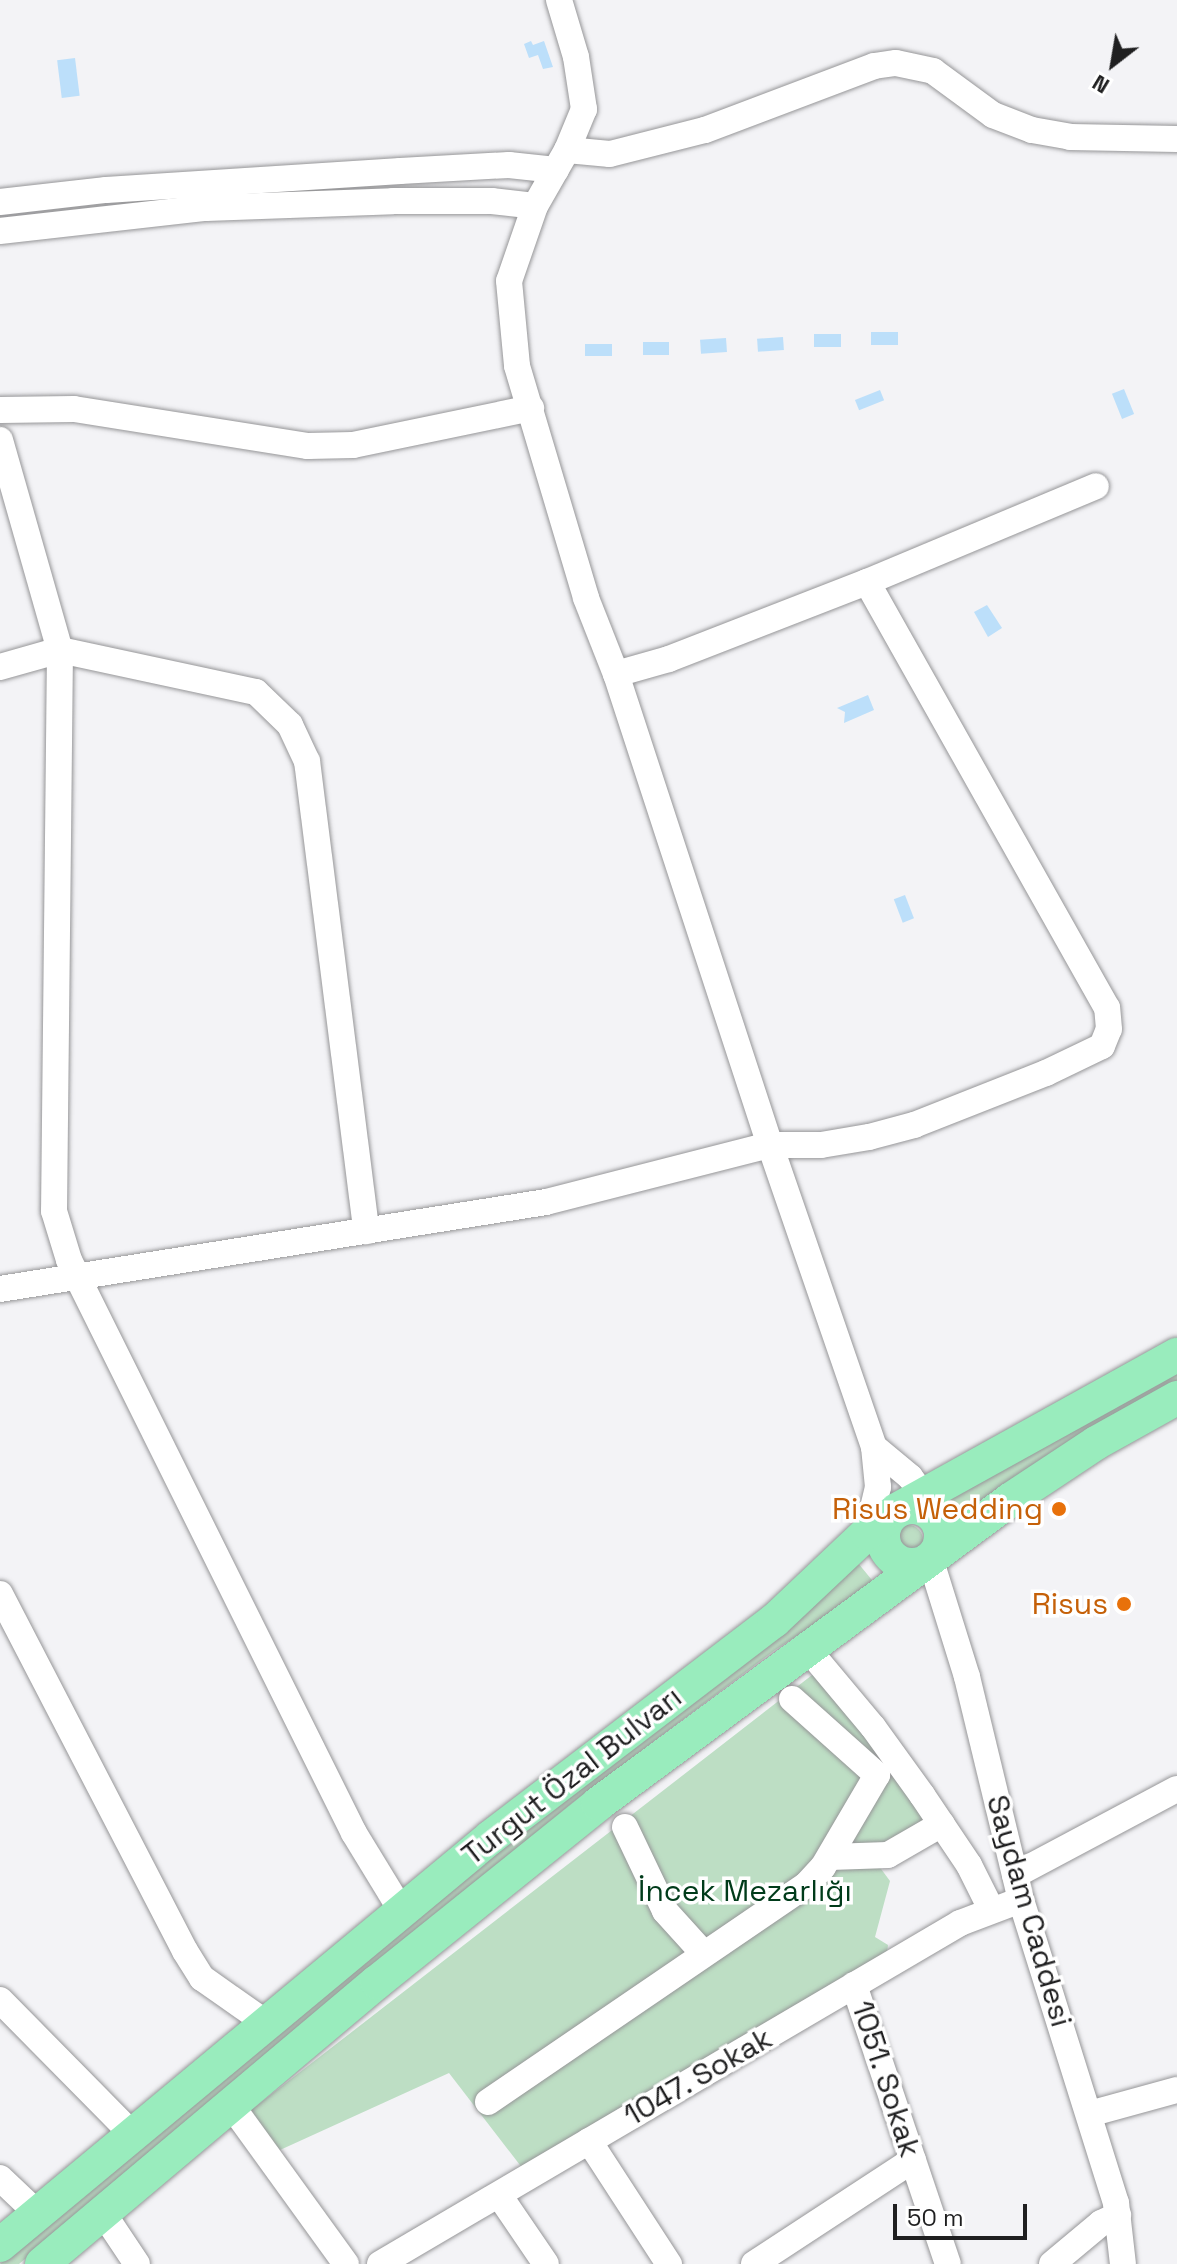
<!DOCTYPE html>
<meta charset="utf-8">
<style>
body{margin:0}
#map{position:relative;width:1177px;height:2264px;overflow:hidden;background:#f3f3f6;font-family:"Space Grotesk",sans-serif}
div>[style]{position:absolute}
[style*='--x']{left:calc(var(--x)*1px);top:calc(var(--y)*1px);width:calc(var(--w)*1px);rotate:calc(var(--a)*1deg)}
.green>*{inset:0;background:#bddec4}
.round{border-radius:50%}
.water>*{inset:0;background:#bcdffa;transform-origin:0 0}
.roads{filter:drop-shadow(0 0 2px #969698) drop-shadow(0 0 2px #969698)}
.minor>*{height:26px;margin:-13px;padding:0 13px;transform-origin:13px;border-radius:13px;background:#fff}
.major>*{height:34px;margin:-17px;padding:0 17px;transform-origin:17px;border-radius:17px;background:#99ecbd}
.major>.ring{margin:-17px;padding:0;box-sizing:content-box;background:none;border:34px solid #99ecbd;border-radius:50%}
.dots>*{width:22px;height:22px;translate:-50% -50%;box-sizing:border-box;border:4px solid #fff;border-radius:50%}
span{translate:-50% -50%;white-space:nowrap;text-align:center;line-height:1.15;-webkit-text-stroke:7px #fff;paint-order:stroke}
.food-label{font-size:30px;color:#c56008}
.right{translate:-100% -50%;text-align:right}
.street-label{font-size:30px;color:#1f1f20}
.park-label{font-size:30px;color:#003b1a}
.north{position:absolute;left:1073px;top:24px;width:80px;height:80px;-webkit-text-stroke:6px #fff;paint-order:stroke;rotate:211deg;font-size:22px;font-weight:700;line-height:32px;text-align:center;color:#1f1f20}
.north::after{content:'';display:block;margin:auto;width:28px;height:36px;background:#1f1f20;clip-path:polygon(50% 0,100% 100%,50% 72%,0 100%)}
.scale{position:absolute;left:893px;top:2204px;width:134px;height:36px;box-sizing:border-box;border:4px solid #1f1f20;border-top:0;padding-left:10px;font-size:24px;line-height:28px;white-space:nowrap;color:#1f1f20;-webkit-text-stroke:6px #fff;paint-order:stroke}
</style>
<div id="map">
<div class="green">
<i style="clip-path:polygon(1177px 1371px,1177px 1383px,965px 1522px,949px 1496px)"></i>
<i class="round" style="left:893px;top:1525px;width:30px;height:30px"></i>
<i style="clip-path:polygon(858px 1563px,876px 1585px,775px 1650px,572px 1803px,19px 2264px,0 2264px,334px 1984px)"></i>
<i style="clip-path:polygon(816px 1672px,929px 1821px,870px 1854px,890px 1881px,875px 1937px,888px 1945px,886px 1960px,523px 2169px,449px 2073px,280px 2150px,246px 2114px)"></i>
</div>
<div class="water">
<i style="clip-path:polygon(531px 41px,533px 45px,544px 41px,553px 67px,543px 69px,538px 55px,529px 58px,524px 44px)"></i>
<i style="left:75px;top:58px;width:38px;height:18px;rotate:83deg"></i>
<i style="left:898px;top:332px;width:13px;height:27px;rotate:90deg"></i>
<i style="left:841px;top:334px;width:13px;height:27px;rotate:90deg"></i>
<i style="left:783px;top:337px;width:13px;height:26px;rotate:86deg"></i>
<i style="left:726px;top:338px;width:14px;height:26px;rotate:86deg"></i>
<i style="left:643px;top:342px;width:26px;height:13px"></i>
<i style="left:612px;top:344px;width:12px;height:27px;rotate:90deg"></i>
<i style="left:1124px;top:389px;width:27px;height:13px;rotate:68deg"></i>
<i style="left:880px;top:390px;width:11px;height:27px;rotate:68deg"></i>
<i style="clip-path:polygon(987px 605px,1002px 628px,988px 637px,974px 612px)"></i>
<i style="clip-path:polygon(868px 695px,874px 710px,844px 723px,845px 712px,837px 708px)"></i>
<i style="left:905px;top:895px;width:25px;height:12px;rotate:69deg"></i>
</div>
<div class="roads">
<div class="minor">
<i style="--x:559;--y:0;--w:59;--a:73.4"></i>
<i style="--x:576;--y:57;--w:53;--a:81.3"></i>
<i style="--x:584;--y:109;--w:44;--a:112.5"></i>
<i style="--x:567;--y:150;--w:64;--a:119.7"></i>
<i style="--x:535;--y:206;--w:79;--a:109.1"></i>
<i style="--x:509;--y:281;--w:85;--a:84.6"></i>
<i style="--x:517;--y:366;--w:242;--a:73.4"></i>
<i style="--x:586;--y:598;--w:82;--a:68.5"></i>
<i style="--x:616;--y:674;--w:496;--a:71.9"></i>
<i style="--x:770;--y:1145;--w:319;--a:71"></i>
<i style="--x:874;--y:1447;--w:40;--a:84.3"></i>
<i style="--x:878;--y:1487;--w:47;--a:103.4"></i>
<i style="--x:567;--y:150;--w:43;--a:5.3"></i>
<i style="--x:610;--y:154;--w:98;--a:-14.2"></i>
<i style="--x:705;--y:130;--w:181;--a:-20.7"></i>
<i style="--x:874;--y:66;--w:22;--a:-8"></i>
<i style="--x:896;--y:63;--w:38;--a:12"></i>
<i style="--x:933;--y:71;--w:74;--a:36.3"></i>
<i style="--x:993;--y:115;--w:42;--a:21"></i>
<i style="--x:1032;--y:130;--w:39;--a:10"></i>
<i style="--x:1070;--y:137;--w:107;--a:1.1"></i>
<i style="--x:0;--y:202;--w:107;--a:-6.5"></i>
<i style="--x:106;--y:190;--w:295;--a:-3.7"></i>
<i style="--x:400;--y:171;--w:109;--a:-3.2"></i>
<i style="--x:509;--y:165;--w:47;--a:6.1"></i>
<i style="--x:0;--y:231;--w:207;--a:-6.4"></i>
<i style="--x:206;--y:208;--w:187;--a:-2.1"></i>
<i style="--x:393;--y:201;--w:99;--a:0"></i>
<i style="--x:492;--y:201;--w:43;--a:6.6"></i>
<i style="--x:0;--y:410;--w:74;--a:-0.8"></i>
<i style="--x:74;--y:409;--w:237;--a:9"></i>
<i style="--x:308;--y:446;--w:45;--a:-1.3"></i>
<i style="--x:353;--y:445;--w:182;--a:-11.7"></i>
<i style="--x:0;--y:440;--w:218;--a:74.1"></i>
<i style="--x:60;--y:650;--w:561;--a:90.61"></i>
<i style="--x:54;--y:1211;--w:51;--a:73"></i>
<i style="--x:69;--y:1260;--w:640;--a:63.56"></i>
<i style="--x:354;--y:1833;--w:90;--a:58.6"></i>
<i style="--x:0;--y:667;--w:62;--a:-15.8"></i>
<i style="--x:60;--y:650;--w:200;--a:12.1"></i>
<i style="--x:256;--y:692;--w:47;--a:44.1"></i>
<i style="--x:290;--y:725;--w:40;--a:65"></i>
<i style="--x:307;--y:761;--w:474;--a:82.8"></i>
<i style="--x:616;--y:674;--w:55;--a:-15.8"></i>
<i style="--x:669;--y:659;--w:212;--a:-21.3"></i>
<i style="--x:867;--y:582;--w:248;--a:-22.7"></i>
<i style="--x:0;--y:1289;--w:553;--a:-9.05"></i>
<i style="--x:546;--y:1202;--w:231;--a:-14.3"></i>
<i style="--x:770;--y:1145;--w:51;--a:0"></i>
<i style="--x:821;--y:1145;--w:49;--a:-9.5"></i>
<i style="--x:869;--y:1137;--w:47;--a:-14.9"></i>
<i style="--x:914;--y:1125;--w:142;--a:-21.5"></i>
<i style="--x:1046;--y:1073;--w:62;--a:-25.7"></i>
<i style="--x:1102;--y:1046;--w:18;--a:-68"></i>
<i style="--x:1109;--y:1029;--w:21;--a:-95"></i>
<i style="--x:1107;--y:1008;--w:489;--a:-119.4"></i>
<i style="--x:874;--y:1447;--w:47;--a:39.8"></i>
<i style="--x:910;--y:1477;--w:21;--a:53"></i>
<i style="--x:930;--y:1558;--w:125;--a:72.7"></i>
<i style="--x:967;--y:1677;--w:229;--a:76.4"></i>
<i style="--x:1021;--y:1900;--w:318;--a:72.6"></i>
<i style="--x:1116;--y:2203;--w:61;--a:83.5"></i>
<i style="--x:0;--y:1594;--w:402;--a:62.6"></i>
<i style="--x:185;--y:1951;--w:32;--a:58"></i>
<i style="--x:202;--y:1978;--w:78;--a:35.1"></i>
<i style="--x:806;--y:1647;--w:104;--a:50.1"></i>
<i style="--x:873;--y:1727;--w:84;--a:54.2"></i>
<i style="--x:922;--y:1795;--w:84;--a:56.1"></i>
<i style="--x:969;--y:1865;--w:49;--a:63.4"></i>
<i style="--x:625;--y:1827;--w:93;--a:64.5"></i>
<i style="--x:665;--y:1911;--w:58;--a:47.8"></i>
<i style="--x:830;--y:1857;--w:58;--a:-2"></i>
<i style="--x:888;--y:1855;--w:62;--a:-29.9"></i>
<i style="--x:1015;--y:1875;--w:183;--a:-28"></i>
<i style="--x:854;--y:1985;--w:294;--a:71.4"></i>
<i style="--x:0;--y:2000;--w:188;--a:45.4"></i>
<i style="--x:488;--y:2102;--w:386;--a:-34.3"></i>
<i style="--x:807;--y:1884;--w:23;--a:-47"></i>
<i style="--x:823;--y:1867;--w:107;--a:-59.6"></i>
<i style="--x:877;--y:1775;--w:114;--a:-138.2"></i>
<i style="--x:231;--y:2105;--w:196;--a:54.1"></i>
<i style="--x:1089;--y:2114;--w:91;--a:-15.3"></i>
<i style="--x:589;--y:2141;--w:147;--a:57"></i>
<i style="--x:0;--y:2178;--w:52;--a:43.5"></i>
<i style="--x:499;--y:2195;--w:83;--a:55.7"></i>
<i style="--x:103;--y:2213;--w:61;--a:56.3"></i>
<i style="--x:380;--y:2264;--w:673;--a:-30.45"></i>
<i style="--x:960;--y:1923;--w:65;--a:-20.7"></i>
<i style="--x:754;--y:2264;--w:190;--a:-33.2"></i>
<i style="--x:1052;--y:2264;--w:64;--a:-39.9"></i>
<i style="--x:1101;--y:2223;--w:19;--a:-25"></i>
</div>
<div class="major">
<i class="ring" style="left:883px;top:1507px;width:24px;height:24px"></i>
<i style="--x:0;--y:2245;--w:638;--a:-39.73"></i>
<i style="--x:491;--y:1837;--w:356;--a:-37.4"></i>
<i style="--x:774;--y:1621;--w:128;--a:-43.4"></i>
<i style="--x:867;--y:1533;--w:38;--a:-37"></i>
<i style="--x:897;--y:1510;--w:320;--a:-29"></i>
<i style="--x:42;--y:2264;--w:438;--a:-40.1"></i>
<i style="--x:377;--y:1982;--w:284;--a:-38.8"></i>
<i style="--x:598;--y:1804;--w:512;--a:-36.42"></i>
<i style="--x:1010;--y:1500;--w:103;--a:-33.5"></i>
<i style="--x:1096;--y:1443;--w:93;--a:-29.1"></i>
</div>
</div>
<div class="dots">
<i style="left:1059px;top:1509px;background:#e8710a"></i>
<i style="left:1124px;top:1604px;background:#e8710a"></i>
</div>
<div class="food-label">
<span class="right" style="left:1043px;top:1509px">Risus Wedding</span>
<span class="right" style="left:1108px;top:1604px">Risus</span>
</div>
<div class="street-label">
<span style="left:572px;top:1776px;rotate:-38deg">Turgut Özal Bulvarı</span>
<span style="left:1029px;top:1911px;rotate:74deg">Saydam Caddesi</span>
<span style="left:698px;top:2077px;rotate:-30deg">1047. Sokak</span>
<span style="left:886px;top:2079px;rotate:72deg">1051. Sokak</span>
</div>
<div class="park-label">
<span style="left:745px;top:1891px">İncek Mezarlığı</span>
</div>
<div class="north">N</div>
<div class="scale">50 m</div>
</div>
